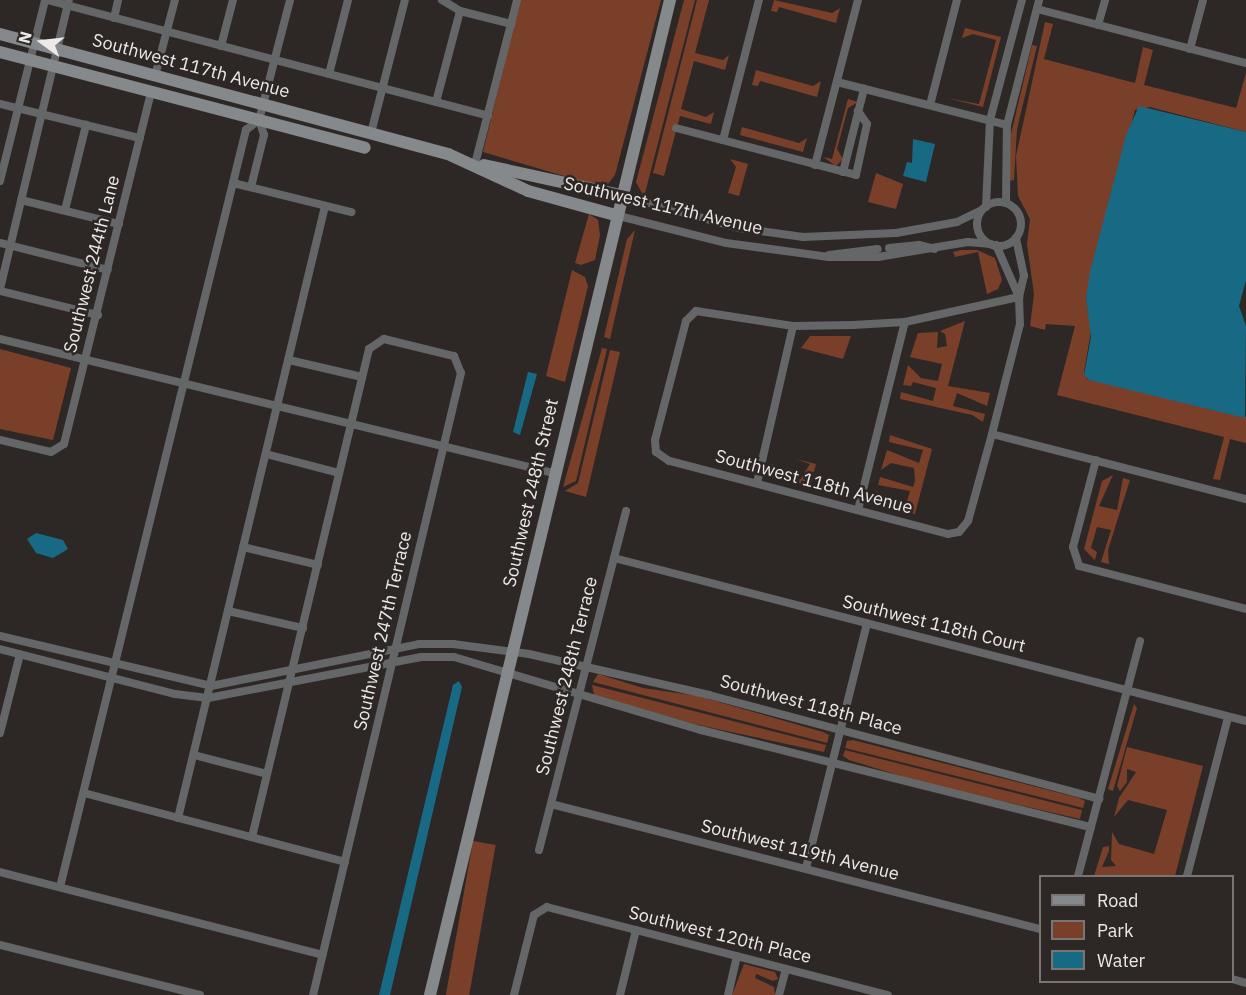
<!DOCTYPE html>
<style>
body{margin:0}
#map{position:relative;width:1246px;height:995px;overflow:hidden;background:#2d2826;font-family:"IBM Plex Sans",sans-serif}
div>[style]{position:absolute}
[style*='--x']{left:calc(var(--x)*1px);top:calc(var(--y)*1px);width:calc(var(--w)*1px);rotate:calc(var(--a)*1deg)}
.green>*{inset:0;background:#793f29;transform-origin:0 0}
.water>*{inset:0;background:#186a84}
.street>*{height:8px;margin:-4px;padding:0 4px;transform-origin:4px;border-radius:4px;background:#646668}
.street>.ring{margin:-4px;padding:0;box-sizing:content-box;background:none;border:8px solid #646668;border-radius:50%}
.secondary>*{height:12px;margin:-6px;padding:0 6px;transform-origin:6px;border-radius:6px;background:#85898b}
span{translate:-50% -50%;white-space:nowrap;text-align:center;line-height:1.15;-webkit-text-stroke:5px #2d2826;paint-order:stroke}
.street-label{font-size:18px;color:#ece9e8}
.legend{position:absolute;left:1039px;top:875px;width:195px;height:108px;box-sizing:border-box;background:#2d2826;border:2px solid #797574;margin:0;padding:8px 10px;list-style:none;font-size:18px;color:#ece9e8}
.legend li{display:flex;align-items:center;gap:12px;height:30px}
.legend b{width:30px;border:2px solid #797574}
.north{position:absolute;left:12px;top:12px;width:60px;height:60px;-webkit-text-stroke:4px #2d2826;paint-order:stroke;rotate:285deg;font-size:16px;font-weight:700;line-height:24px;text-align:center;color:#ece9e8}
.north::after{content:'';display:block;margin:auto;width:21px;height:27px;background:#ece9e8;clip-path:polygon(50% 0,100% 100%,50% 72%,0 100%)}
</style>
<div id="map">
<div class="green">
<i style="clip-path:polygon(520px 0,661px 0,615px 175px,608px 184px,598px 186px,483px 152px)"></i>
<i style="clip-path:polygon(684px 0,695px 0,644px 197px,636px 182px)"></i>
<i style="clip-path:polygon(697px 0,709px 0,695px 53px,723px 60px,729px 55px,725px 70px,694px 61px,681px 109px,706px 117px,714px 112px,711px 124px,680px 116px,664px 176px,653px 173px)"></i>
<i style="clip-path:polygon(774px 0,832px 13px,840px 8px,836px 23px,779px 7px,777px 12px,771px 11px)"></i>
<i style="clip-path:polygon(1045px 22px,1053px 24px,1044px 59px,1135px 83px,1143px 47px,1153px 50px,1144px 85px,1236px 108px,1246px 73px,1246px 132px,1150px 107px,1135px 110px,1086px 298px,1091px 331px,1084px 372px,1087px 379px,1246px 417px,1246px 443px,1230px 439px,1220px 480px,1213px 479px,1224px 437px,1057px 395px,1075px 326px,1046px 324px,1045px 330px,1030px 326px,1034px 294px,1027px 244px,1030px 219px,1018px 196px,1016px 156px)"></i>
<i style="clip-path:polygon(965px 28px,1001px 37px,983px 107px,947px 98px,979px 104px,996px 40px,973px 34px,962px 38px)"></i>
<i style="clip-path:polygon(1032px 45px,1037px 46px,1017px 129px,1014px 180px,1009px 181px,1011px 134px)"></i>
<i style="clip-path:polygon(756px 70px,813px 86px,821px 81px,817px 97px,760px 81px,758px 86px,752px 85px)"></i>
<i style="clip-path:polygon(848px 99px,858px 102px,848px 108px,837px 149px,843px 159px,836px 166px,823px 157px,832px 159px)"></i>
<i style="clip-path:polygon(742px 127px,799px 143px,807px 138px,803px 152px,740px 135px)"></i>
<i style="clip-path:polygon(730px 159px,748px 164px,739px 196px,728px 193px,736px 167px)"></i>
<i style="clip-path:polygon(876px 173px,903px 184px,896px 209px,868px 202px)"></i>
<i style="clip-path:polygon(589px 214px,598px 220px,600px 235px,595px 260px,581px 265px,575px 263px)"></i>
<i style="clip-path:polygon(635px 230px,610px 339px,604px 337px,627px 239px)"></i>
<i style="clip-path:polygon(961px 250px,977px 250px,995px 258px,1002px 280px,998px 289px,987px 294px,978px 252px,955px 257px,953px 252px)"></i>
<i style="clip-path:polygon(572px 270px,585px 277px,588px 286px,565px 382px,546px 376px)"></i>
<i style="clip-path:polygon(965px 321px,948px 386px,990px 393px,987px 406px,957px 393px,953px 406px,985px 414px,983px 422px,972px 415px,900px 399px,901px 392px,933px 401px,936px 388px,913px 382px,911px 386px,903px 385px,908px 365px,921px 378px,938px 381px,942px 364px,910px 357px,918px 333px,938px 332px,937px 348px,947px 346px,945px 334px,940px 331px)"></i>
<i style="clip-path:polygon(810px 336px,851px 336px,843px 359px,801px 348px)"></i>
<i style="clip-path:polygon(602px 348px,607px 349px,576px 481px,563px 487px)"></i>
<i style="clip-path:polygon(0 349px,71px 368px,53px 440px,0 429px)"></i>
<i style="clip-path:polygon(610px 350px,620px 352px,586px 497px,565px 491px,578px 483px)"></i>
<i style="clip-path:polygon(890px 435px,932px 449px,915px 514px,882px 505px,876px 499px,876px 491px,883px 499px,906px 504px,910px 491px,878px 485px,880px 477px,913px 487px,915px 481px,914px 468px,891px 463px,881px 470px,887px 450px,919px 463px,923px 450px,889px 442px)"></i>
<i style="clip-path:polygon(796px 459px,816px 464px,810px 487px,772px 473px,772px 463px,779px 475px,800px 480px,810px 464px)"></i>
<i style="clip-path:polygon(1113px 475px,1099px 506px,1117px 510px,1123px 478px,1130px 480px,1108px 550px,1109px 564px,1101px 562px,1111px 530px,1097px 527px,1091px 548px,1097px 552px,1095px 560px,1084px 549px,1102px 481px)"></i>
<i style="clip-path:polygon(598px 674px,643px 688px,698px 696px,823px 732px,829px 735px,827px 743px,593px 682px)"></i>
<i style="clip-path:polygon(592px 685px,826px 745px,824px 752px,694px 724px,594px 695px)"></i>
<i style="clip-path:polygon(1134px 704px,1137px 708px,1113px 791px,1108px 789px)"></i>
<i style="clip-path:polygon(853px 740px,1079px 798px,1085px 801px,1083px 808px,845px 748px,847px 741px)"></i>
<i style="clip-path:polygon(1127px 747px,1203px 766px,1175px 876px,1094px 876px,1103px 847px,1109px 846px,1109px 851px,1102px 867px,1116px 866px,1111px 860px,1112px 832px,1119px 844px,1154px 854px,1167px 810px,1128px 800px,1114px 817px,1119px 798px,1136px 772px,1127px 769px,1127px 782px,1120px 791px,1117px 786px)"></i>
<i style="clip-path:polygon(845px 750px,1082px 810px,1080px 819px,924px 783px,849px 760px,843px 756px)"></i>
<i style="left:473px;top:841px;width:23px;height:158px;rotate:10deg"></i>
<i style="clip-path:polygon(744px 964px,775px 972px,778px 979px,773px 981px,756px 974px,755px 978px,774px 987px,775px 995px,732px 995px)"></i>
</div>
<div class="water">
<i style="clip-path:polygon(1139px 106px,1246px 132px,1246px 280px,1239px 306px,1246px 326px,1245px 418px,1089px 380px,1084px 375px,1091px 337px,1086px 298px,1090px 272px,1126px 135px)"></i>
<i style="clip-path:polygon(913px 139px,935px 144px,926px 182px,903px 176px,907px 162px,912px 163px)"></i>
<i style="clip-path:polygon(528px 372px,537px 374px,520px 435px,513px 432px)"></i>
<i style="clip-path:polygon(36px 533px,63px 540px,68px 549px,53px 558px,36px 553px,27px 539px)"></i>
<i style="clip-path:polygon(459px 681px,462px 687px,390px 995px,379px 995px,453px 685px)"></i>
</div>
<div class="street">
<i style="--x:47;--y:0;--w:456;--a:14.7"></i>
<i style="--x:442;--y:0;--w:21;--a:31"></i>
<i style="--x:460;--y:11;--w:53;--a:14.3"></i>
<i style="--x:1037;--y:9;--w:216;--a:14.5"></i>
<i style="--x:114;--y:18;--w:18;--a:-77"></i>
<i style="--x:1098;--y:25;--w:26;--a:-74"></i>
<i style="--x:221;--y:46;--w:48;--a:-75.4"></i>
<i style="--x:1190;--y:49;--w:51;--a:-75.1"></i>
<i style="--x:329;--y:74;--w:76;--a:-75.6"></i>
<i style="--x:155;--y:76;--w:79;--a:-75.3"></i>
<i style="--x:837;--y:82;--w:175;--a:14.2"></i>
<i style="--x:436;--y:102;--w:94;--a:-75.2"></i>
<i style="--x:0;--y:104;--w:144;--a:13.7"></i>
<i style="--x:930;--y:105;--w:108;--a:-75.6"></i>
<i style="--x:259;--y:120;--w:124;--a:-75.5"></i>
<i style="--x:676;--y:128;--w:186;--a:14.6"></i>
<i style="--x:856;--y:175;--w:52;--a:-77.8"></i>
<i style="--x:867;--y:124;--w:16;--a:-125"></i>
<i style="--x:371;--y:133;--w:137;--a:-75.7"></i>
<i style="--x:723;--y:140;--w:145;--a:-75.6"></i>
<i style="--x:475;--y:164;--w:169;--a:-75.6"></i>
<i style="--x:815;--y:165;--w:171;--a:-75.4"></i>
<i style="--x:843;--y:172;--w:86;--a:-75.8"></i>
<i style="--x:0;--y:181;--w:187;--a:-76"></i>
<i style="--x:233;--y:183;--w:122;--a:13.8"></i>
<i style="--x:251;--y:187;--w:54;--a:-76"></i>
<i style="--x:264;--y:135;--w:16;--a:-108"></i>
<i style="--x:620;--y:195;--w:123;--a:15.5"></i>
<i style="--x:739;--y:228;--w:65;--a:8"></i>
<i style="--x:803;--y:237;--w:93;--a:-2.5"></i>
<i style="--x:896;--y:233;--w:62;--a:-10.2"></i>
<i style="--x:957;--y:222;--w:28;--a:-26"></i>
<i style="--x:21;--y:200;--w:101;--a:13.8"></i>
<i class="ring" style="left:977px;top:202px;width:36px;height:36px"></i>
<i style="--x:1006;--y:203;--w:78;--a:-89.3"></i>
<i style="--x:1007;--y:125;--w:129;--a:-75.6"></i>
<i style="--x:986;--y:207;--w:87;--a:-87.4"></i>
<i style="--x:990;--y:120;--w:124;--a:-75.1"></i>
<i style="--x:65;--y:210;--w:88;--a:-76.1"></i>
<i style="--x:615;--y:215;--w:114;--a:14.2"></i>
<i style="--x:726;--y:243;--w:104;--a:7.7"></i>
<i style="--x:829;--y:257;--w:49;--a:0"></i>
<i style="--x:878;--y:257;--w:91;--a:-9.5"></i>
<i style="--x:968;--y:242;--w:23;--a:5"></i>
<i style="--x:0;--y:243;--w:111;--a:14"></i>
<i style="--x:996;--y:245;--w:57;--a:66.1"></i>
<i style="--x:1019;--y:297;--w:22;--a:-77"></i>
<i style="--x:1024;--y:276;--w:39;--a:-102"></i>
<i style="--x:889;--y:248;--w:30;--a:-6"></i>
<i style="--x:919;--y:245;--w:16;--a:14"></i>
<i style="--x:829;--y:255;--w:49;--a:-7"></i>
<i style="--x:0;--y:289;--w:297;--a:-76.6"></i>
<i style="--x:0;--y:291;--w:101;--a:13.8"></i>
<i style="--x:1019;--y:297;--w:27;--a:88"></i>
<i style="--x:1020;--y:324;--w:114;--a:104.3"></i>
<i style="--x:992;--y:434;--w:90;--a:105.4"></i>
<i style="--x:968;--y:521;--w:14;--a:129"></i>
<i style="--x:959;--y:532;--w:11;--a:170"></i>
<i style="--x:948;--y:534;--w:288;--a:-165.3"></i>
<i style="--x:669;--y:461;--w:16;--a:-145"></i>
<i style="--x:656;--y:452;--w:12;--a:-95"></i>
<i style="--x:655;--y:440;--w:123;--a:-75.4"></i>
<i style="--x:686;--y:321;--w:14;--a:-45"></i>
<i style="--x:696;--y:311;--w:98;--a:8.8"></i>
<i style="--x:793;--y:326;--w:60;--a:-1"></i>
<i style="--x:853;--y:325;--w:52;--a:-3.3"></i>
<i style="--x:905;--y:322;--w:117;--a:-12.4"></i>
<i style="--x:0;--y:339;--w:570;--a:13.6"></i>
<i style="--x:289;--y:360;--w:75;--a:13.1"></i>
<i style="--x:992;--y:434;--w:262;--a:14.4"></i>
<i style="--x:0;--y:440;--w:52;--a:13.2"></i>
<i style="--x:51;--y:452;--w:15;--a:-32"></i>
<i style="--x:64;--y:444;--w:363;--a:-76.1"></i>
<i style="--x:266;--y:454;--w:75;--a:14.6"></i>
<i style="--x:1096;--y:460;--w:90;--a:104.8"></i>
<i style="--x:1073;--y:547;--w:20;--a:72"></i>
<i style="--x:1079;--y:566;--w:172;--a:14.4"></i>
<i style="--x:757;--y:483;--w:161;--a:-77.1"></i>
<i style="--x:858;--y:510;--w:194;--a:-76"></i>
<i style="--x:243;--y:547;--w:77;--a:13.5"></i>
<i style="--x:614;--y:558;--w:653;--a:14.46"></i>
<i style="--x:228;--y:611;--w:77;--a:12.8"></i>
<i style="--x:0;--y:636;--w:217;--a:13.3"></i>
<i style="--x:211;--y:686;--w:212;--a:-11.4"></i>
<i style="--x:419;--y:644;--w:34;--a:0"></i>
<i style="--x:453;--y:644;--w:77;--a:7.5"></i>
<i style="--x:529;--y:654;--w:185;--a:12.8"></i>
<i style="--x:709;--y:695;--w:404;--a:14.9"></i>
<i style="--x:0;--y:649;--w:181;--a:14.4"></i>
<i style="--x:175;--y:694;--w:33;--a:7"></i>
<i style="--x:208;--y:698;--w:217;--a:-10.9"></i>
<i style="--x:421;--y:657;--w:33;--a:0"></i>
<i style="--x:454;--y:657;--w:258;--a:16.5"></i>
<i style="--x:701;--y:730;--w:402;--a:14"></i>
<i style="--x:0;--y:733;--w:81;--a:-75.8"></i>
<i style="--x:194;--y:755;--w:75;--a:14.6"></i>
<i style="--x:84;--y:793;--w:270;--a:14.8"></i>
<i style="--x:551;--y:804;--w:505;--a:14.34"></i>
<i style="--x:178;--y:818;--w:629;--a:-76.49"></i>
<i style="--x:252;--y:837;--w:502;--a:-76.52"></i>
<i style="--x:369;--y:349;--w:18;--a:-34"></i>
<i style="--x:384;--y:339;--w:72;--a:13.7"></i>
<i style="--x:454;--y:356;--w:18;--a:68"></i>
<i style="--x:461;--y:373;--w:639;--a:103.38"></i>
<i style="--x:539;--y:850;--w:350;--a:-75.6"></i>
<i style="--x:806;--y:868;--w:252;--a:-76"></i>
<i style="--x:0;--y:872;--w:333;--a:14.4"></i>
<i style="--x:1078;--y:876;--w:243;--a:-75.2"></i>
<i style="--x:1187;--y:876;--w:164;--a:-75.5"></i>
<i style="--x:60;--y:887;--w:780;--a:-76.2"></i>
<i style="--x:246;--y:130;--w:16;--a:-38"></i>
<i style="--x:0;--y:945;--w:206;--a:14"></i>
<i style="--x:1232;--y:979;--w:15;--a:16"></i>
<i style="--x:514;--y:995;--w:82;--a:-76"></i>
<i style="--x:534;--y:915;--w:15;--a:-32"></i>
<i style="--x:547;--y:907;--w:352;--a:14.5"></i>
<i style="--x:620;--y:995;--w:67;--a:-76.2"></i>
<i style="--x:728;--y:995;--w:40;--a:-77"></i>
<i style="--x:779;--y:995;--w:27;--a:-75"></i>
</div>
<div class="secondary">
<i style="--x:0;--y:34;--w:464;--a:15"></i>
<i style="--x:448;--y:154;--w:88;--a:24.8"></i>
<i style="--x:528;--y:191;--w:90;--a:15.4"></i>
<i style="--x:0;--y:52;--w:377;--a:14.7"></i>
<i style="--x:484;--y:165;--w:139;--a:12.4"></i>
<i style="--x:430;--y:995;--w:1024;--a:-76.44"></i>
</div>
<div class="street-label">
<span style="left:191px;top:66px;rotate:15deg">Southwest 117th Avenue</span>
<span style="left:663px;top:206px;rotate:13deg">Southwest 117th Avenue</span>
<span style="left:92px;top:264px;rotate:-76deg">Southwest 244th Lane</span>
<span style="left:814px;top:482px;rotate:15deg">Southwest 118th Avenue</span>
<span style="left:531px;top:493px;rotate:-77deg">Southwest 248th Street</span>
<span style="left:934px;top:624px;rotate:14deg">Southwest 118th Court</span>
<span style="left:383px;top:631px;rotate:-77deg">Southwest 247th Terrace</span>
<span style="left:567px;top:676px;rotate:-76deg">Southwest 248th Terrace</span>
<span style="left:811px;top:705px;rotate:15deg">Southwest 118th Place</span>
<span style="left:800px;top:850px;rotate:14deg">Southwest 119th Avenue</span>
<span style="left:720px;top:935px;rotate:14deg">Southwest 120th Place</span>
</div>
<ul class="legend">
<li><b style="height:8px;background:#85898b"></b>Road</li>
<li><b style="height:16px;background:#793f29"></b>Park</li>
<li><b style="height:16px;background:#186a84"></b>Water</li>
</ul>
<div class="north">N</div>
</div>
